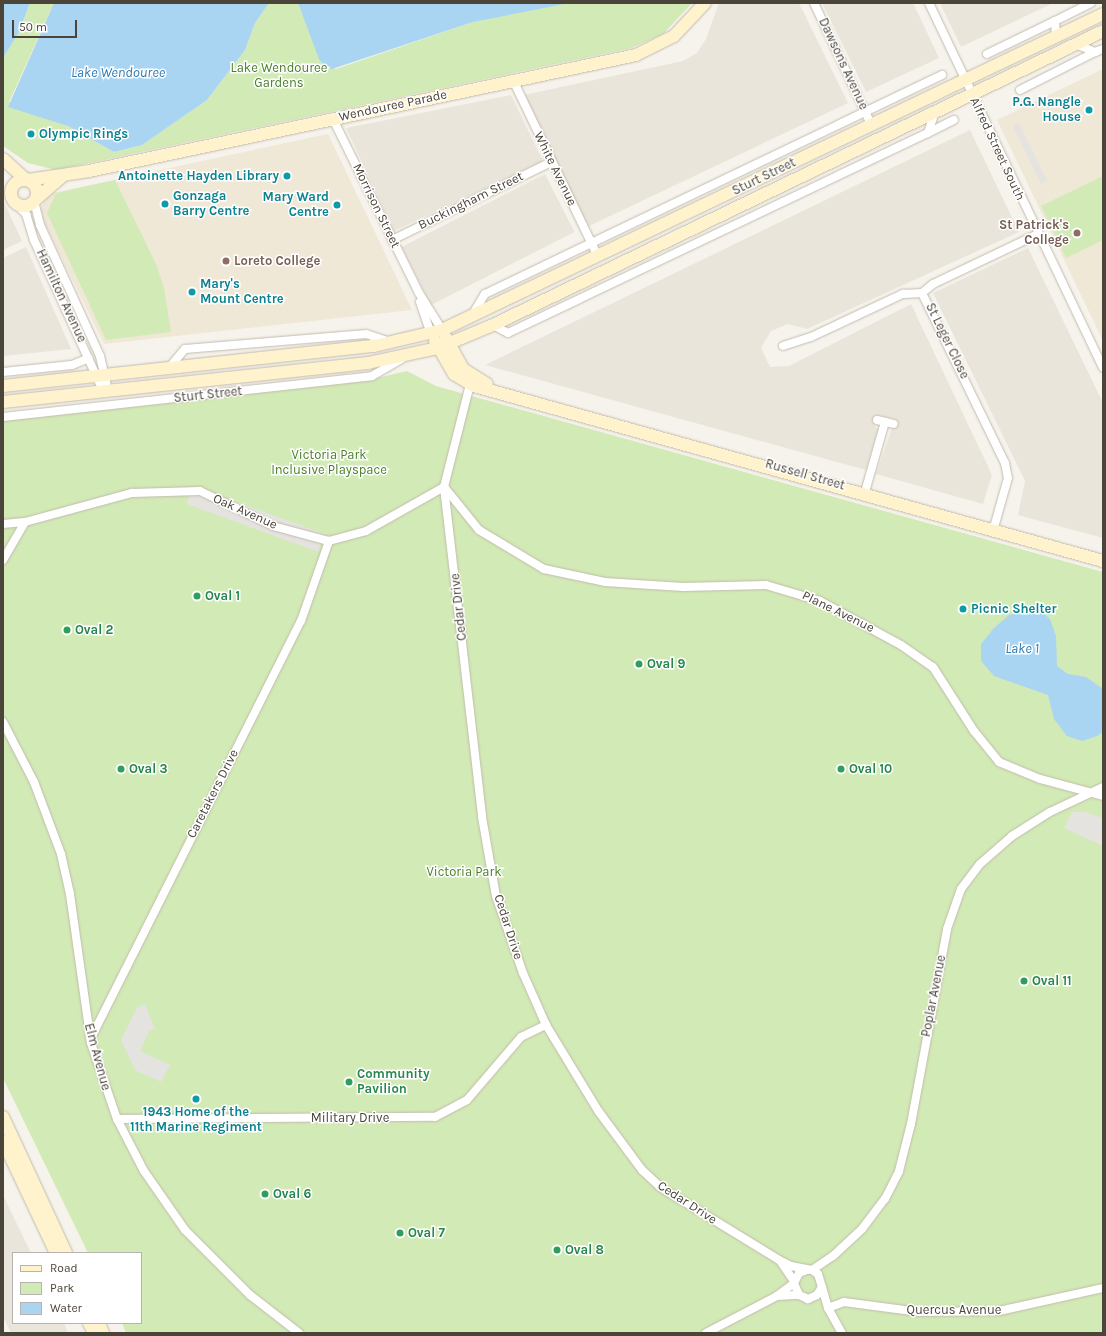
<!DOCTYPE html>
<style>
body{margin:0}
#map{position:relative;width:1106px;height:1336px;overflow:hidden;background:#f6f3ec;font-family:Karla,sans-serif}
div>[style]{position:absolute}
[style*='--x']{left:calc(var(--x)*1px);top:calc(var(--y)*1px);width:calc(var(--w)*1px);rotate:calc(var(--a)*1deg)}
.residential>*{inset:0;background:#eae5da;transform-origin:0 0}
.education>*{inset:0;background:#efe8d6}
.green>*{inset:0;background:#d2eab5}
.parking>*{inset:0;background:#e5e3e0;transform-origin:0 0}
.water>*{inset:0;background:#a9d4f2}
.roads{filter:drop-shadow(0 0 1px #c2bbae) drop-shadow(0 0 1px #c2bbae)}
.street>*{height:8px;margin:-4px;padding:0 4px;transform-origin:4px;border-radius:4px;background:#fff}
.secondary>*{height:12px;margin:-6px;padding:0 6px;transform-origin:6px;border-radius:6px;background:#fff3cd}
.secondary>.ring{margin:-6px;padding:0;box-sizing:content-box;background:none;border:12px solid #fff3cd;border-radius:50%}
.dots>*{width:11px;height:11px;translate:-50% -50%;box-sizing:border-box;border:2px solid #fff;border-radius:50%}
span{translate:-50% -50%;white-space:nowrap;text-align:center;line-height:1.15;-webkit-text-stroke:3px #fff;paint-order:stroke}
.street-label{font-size:13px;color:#4b4439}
.park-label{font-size:13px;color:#4a7f2a}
.culture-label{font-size:13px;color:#0d838f;font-weight:700}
.right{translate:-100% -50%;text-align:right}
.left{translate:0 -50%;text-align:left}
.education-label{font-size:13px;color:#785e54;font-weight:700}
.leisure-label{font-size:13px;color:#27864d;font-weight:700}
.water-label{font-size:14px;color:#2e7ab2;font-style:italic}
.frame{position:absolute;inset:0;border:4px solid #4b4439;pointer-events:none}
.legend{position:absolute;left:12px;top:1252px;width:130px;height:72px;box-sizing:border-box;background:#fff;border:1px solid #b7b4b0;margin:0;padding:5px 7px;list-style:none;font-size:12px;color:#4b4439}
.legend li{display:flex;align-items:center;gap:8px;height:20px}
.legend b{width:20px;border:1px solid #b7b4b0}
.scale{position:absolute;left:12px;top:20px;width:65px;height:18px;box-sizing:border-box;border:2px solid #4b4439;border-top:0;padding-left:5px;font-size:12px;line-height:14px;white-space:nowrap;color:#4b4439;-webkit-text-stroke:3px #fff;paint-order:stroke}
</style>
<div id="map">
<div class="residential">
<i style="clip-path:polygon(719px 3px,799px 3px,848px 103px,587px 227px,524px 95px,683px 61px,697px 53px,706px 39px)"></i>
<i style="clip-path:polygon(822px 3px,913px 3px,939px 58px,866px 92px)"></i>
<i style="clip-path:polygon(940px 3px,1053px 3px,961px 47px)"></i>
<i style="clip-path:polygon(511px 95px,543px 161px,394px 231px,346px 128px)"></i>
<i style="clip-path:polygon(970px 130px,1019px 232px,807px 329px,788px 324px,771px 331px,761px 348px,770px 367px,789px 366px,911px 304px,992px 475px,983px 504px,876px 474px,895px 419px,877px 415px,874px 424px,878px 430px,866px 470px,485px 365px)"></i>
<i style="left:545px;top:174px;width:65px;height:161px;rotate:63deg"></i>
<i style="clip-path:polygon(3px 200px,22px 241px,3px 250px)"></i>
<i style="clip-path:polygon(26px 247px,71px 349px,3px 356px,3px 258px)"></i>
<i style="clip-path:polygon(1028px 248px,1103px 403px,1103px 538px,1018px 515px,1025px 481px,933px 293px)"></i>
<i style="clip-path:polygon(3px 1195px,31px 1253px,13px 1253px,13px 1323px,64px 1323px,68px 1333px,11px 1333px,3px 1316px)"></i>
</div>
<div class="education">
<i style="clip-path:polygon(1103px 69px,1103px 341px,997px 120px)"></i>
<i style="clip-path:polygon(328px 134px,412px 310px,104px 344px,39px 212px,48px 194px)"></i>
</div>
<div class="green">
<i style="clip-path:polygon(30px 3px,54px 3px,9px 102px,68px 126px,114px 152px,142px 145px,207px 100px,245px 50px,255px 23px,269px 3px,298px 3px,322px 64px,336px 69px,473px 22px,544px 6px,569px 3px,692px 3px,663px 34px,631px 48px,56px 170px,28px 163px,3px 146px,3px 58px,18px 34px)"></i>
<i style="clip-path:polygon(1103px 176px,1103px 240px,1066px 258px,1041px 206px)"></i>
<i style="clip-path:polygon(115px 180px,156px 264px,164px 288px,171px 332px,106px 340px,47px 213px,56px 193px)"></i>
<i style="clip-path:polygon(407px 371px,436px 386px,1103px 572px,1103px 1333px,126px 1333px,122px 1323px,141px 1323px,141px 1253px,88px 1253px,3px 1078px,3px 420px,381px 377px)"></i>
</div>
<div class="parking">
<i style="left:1019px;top:123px;width:64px;height:7px;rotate:64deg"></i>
<i style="left:193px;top:486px;width:140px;height:19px;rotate:20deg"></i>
<i style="clip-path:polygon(1072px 812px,1086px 812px,1103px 818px,1103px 846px,1064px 828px)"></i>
<i style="clip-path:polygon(145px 1004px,155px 1029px,149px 1031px,140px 1051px,170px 1065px,161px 1082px,135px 1070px,121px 1040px,137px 1008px)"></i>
</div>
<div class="water">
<i style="clip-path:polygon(3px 3px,30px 3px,18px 34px,3px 58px)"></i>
<i style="clip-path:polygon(54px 3px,269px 3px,255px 23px,245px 50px,207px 100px,142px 145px,114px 152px,68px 126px,8px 107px)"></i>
<i style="clip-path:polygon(298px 3px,569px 3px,473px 22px,332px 69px,325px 67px,319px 59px)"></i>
<i style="clip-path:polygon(1038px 609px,1050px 619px,1056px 636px,1057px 666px,1068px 674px,1086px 677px,1103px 689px,1103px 732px,1097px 736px,1082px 741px,1067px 736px,1054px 719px,1048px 695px,994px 676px,981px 661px,981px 644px,994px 628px,1009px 615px)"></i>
</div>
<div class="roads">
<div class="street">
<i style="--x:814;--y:3;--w:136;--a:64.8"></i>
<i style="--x:929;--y:3;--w:404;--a:64.5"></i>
<i style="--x:1056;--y:36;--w:15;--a:-94"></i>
<i style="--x:1055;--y:21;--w:40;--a:-26.6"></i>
<i style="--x:1076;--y:44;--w:21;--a:23"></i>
<i style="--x:1095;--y:52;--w:9;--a:-21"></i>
<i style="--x:987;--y:54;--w:76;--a:-25.9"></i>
<i style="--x:513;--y:80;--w:196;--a:64.3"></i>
<i style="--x:1020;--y:90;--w:84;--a:-26.9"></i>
<i style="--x:333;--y:119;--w:194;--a:63.7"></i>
<i style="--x:419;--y:293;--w:44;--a:58.1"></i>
<i style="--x:928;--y:133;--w:29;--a:-27"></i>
<i style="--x:34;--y:201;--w:25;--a:76"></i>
<i style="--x:40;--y:225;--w:144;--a:65.4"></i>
<i style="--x:100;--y:356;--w:36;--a:77"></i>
<i style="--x:15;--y:203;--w:16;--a:45"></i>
<i style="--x:26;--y:214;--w:27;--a:73"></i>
<i style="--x:34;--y:240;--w:166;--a:65.4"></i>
<i style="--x:392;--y:240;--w:177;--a:-26.1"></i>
<i style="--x:922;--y:293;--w:14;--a:-39"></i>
<i style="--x:933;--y:284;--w:116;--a:-25.5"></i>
<i style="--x:420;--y:302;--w:34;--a:71"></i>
<i style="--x:471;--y:317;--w:27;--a:-59"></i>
<i style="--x:485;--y:294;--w:507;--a:-25.6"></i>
<i style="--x:493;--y:325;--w:17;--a:28"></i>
<i style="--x:508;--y:333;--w:465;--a:-25.5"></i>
<i style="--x:928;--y:133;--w:20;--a:-72"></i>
<i style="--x:783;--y:346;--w:29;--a:-18"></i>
<i style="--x:811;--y:337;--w:102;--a:-25.1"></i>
<i style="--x:903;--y:294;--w:19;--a:-3"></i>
<i style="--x:922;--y:293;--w:189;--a:64"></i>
<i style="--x:1005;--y:463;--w:15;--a:79"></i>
<i style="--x:1008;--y:478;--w:55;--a:105.8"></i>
<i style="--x:168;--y:369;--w:26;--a:-50"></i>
<i style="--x:185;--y:349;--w:182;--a:-4.7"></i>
<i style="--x:366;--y:334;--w:25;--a:18"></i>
<i style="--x:3;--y:372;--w:69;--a:-5.8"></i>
<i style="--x:72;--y:365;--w:18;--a:-22"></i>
<i style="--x:3;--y:417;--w:371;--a:-6.3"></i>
<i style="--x:372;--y:376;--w:34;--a:-30"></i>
<i style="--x:877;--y:420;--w:17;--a:13"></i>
<i style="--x:444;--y:487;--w:332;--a:83.4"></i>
<i style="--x:482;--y:817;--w:80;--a:80"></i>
<i style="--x:496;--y:896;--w:82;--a:70.7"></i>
<i style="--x:523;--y:973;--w:57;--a:66.1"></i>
<i style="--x:546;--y:1025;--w:102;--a:58.7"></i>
<i style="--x:599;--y:1112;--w:72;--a:53.4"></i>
<i style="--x:642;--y:1170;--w:25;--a:43"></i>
<i style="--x:660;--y:1187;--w:140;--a:31.5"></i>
<i style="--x:779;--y:1260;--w:13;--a:27"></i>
<i style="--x:791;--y:1266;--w:21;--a:11"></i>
<i style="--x:812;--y:1270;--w:7;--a:34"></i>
<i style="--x:818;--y:1274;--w:14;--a:73"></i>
<i style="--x:822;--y:1287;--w:9;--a:122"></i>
<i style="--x:817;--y:1295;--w:10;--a:156"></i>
<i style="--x:808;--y:1299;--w:10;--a:-156"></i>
<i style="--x:799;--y:1295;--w:13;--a:-113"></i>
<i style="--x:794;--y:1283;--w:11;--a:-63"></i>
<i style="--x:799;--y:1273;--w:9;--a:-21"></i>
<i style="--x:445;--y:488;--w:54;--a:51"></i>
<i style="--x:479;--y:530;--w:76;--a:31"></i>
<i style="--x:544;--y:569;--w:62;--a:12"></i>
<i style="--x:605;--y:582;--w:78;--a:3.7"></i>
<i style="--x:683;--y:587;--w:83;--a:-1.4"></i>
<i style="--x:766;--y:585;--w:56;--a:16.5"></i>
<i style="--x:820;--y:601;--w:92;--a:28.5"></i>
<i style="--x:901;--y:645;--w:39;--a:35"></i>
<i style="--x:933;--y:667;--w:76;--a:57.4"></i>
<i style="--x:974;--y:731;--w:40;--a:51"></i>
<i style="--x:999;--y:762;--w:44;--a:22.5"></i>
<i style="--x:1040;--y:779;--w:65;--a:15.1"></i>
<i style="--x:865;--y:492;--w:73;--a:-74.1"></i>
<i style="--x:3;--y:524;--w:22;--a:-5"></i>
<i style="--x:3;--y:560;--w:44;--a:-59.9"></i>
<i style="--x:25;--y:522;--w:111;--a:-15.2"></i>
<i style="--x:132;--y:493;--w:68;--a:-1.7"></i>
<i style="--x:200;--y:491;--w:81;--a:25.6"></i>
<i style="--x:273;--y:526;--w:58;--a:15"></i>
<i style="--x:329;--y:541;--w:38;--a:-15"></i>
<i style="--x:366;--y:531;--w:90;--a:-29.4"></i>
<i style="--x:444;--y:487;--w:106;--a:-75.8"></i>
<i style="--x:3;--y:722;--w:68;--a:62.7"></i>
<i style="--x:34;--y:782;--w:77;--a:69.4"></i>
<i style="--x:61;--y:854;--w:41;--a:77.3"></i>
<i style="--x:70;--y:894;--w:150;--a:82"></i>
<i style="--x:91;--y:1043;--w:80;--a:71.1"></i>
<i style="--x:117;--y:1119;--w:59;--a:62.6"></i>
<i style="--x:144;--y:1171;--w:72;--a:55.2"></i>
<i style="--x:185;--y:1230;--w:92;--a:45"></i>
<i style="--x:250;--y:1295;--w:62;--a:37.8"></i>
<i style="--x:91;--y:1038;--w:467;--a:-63.3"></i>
<i style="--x:301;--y:621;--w:85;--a:-70.7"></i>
<i style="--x:117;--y:1119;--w:318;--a:-0.4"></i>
<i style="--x:435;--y:1117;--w:36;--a:-28"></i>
<i style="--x:467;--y:1100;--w:83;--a:-49.4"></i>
<i style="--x:521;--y:1037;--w:28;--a:-26"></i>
<i style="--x:781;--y:1262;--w:23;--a:56"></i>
<i style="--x:812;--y:1270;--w:25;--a:-34"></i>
<i style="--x:833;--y:1256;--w:40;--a:-43"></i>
<i style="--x:862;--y:1229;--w:38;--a:-53"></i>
<i style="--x:885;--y:1199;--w:31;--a:-63"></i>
<i style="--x:899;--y:1171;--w:49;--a:-75.7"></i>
<i style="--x:911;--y:1124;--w:198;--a:-79.5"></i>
<i style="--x:947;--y:929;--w:42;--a:-70.7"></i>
<i style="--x:961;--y:889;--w:31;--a:-53"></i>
<i style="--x:980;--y:864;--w:43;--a:-41.2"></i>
<i style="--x:1012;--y:836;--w:45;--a:-32.3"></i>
<i style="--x:1050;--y:812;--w:59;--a:-25.3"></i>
<i style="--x:822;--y:1287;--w:22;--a:74"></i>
<i style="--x:828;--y:1308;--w:29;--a:61"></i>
<i style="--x:777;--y:1296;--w:22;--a:-3"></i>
<i style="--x:828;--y:1308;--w:17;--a:-21"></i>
<i style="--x:844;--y:1302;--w:76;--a:7.6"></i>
<i style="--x:919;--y:1312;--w:80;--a:-0.7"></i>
<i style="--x:999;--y:1311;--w:107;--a:-12.5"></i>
<i style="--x:706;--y:1333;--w:80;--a:-27.5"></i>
<i style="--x:777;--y:1296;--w:21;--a:-37"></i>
</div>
<div class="secondary">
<i style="--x:3;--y:159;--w:31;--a:42"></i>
<i class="ring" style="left:11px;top:180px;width:14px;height:14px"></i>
<i style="--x:28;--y:180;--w:62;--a:-8.4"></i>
<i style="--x:89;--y:171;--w:559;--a:-11.97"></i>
<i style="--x:636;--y:55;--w:42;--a:-26.6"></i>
<i style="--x:674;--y:36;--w:45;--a:-46.8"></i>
<i style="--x:35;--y:200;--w:37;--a:-41"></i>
<i style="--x:446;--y:338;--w:35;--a:61"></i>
<i style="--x:463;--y:369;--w:28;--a:32"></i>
<i style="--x:435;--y:341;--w:38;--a:60"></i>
<i style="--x:454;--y:374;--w:23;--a:31"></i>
<i style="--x:474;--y:386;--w:653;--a:15.55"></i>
<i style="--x:3;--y:386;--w:373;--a:-6.2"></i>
<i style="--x:374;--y:346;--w:70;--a:-13.2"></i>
<i style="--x:442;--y:330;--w:733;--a:-25.55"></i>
<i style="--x:3;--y:402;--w:367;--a:-6.1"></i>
<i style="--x:368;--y:363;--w:72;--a:-12.1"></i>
<i style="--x:438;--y:348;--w:60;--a:-22.7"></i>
<i style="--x:493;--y:325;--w:677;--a:-25.73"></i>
<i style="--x:3;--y:1117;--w:150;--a:65.1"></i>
<i style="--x:3;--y:1141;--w:124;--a:64.7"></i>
<i style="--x:89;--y:1323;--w:11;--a:63"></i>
<i style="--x:99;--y:1323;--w:11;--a:68"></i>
</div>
</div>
<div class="dots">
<i style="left:1089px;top:110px;background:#0f9aa8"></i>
<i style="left:31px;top:134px;background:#0f9aa8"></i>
<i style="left:287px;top:176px;background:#0f9aa8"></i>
<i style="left:165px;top:204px;background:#0f9aa8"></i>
<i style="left:337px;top:205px;background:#0f9aa8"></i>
<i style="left:1077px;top:233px;background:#8d6e63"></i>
<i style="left:226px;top:261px;background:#8d6e63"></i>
<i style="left:192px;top:292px;background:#0f9aa8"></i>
<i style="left:197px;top:596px;background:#2e9e5b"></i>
<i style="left:963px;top:609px;background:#0f9aa8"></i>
<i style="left:67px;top:630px;background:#2e9e5b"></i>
<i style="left:639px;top:664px;background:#2e9e5b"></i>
<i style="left:121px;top:769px;background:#2e9e5b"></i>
<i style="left:841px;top:769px;background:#2e9e5b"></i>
<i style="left:1024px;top:981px;background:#2e9e5b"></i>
<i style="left:349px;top:1082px;background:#2e9e5b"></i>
<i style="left:196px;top:1099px;background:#0f9aa8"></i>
<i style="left:265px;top:1194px;background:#2e9e5b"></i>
<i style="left:400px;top:1233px;background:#2e9e5b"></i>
<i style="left:557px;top:1250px;background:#2e9e5b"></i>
</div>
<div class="street-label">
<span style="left:843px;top:64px;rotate:65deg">Dawsons Avenue</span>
<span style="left:393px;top:106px;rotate:-12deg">Wendouree Parade</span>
<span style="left:997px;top:149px;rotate:65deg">Alfred Street South</span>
<span style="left:555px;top:169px;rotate:64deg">White Avenue</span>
<span style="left:764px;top:177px;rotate:-26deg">Sturt Street</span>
<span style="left:471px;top:201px;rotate:-26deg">Buckingham Street</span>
<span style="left:376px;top:206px;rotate:64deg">Morrison Street</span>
<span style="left:61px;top:296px;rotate:65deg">Hamilton Avenue</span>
<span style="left:947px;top:341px;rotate:64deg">St Leger Close</span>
<span style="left:208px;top:395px;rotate:-6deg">Sturt Street</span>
<span style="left:805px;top:475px;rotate:16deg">Russell Street</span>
<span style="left:245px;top:512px;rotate:24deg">Oak Avenue</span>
<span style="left:459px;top:607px;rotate:-96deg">Cedar Drive</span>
<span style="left:838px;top:612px;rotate:26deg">Plane Avenue</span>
<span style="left:213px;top:794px;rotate:-63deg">Caretakers Drive</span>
<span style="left:508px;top:927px;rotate:72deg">Cedar Drive</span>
<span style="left:934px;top:996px;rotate:-79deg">Poplar Avenue</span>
<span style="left:97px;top:1057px;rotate:75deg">Elm Avenue</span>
<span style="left:350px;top:1118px">Military Drive</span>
<span style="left:687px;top:1203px;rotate:33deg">Cedar Drive</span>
<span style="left:954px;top:1310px">Quercus Avenue</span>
</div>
<div class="park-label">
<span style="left:279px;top:76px">Lake Wendouree<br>Gardens</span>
<span style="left:329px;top:463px">Victoria Park<br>Inclusive Playspace</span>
<span style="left:464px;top:872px">Victoria Park</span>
</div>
<div class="culture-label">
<span class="right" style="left:1081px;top:110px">P.G. Nangle<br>House</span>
<span class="left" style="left:39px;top:134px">Olympic Rings</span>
<span class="right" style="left:279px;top:176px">Antoinette Hayden Library</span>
<span class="left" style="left:173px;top:204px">Gonzaga<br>Barry Centre</span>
<span class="right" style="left:329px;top:205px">Mary Ward<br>Centre</span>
<span class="left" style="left:200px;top:292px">Mary's<br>Mount Centre</span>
<span class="left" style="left:971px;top:609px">Picnic Shelter</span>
<span style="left:196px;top:1120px">1943 Home of the<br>11th Marine Regiment</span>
</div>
<div class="education-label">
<span class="right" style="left:1069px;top:233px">St Patrick's<br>College</span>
<span class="left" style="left:234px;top:261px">Loreto College</span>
</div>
<div class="leisure-label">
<span class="left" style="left:205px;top:596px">Oval 1</span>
<span class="left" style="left:75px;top:630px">Oval 2</span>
<span class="left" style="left:647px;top:664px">Oval 9</span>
<span class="left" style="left:129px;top:769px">Oval 3</span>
<span class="left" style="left:849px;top:769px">Oval 10</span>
<span class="left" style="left:1032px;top:981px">Oval 11</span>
<span class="left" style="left:357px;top:1082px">Community<br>Pavilion</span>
<span class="left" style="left:273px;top:1194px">Oval 6</span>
<span class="left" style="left:408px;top:1233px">Oval 7</span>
<span class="left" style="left:565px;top:1250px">Oval 8</span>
</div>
<div class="water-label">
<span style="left:118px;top:73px">Lake Wendouree</span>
<span style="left:1022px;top:649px">Lake 1</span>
</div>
<div class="frame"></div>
<ul class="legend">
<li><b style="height:5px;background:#fff3cd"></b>Road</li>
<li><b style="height:11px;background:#d2eab5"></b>Park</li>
<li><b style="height:11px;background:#a9d4f2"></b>Water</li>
</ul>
<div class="scale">50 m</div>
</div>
